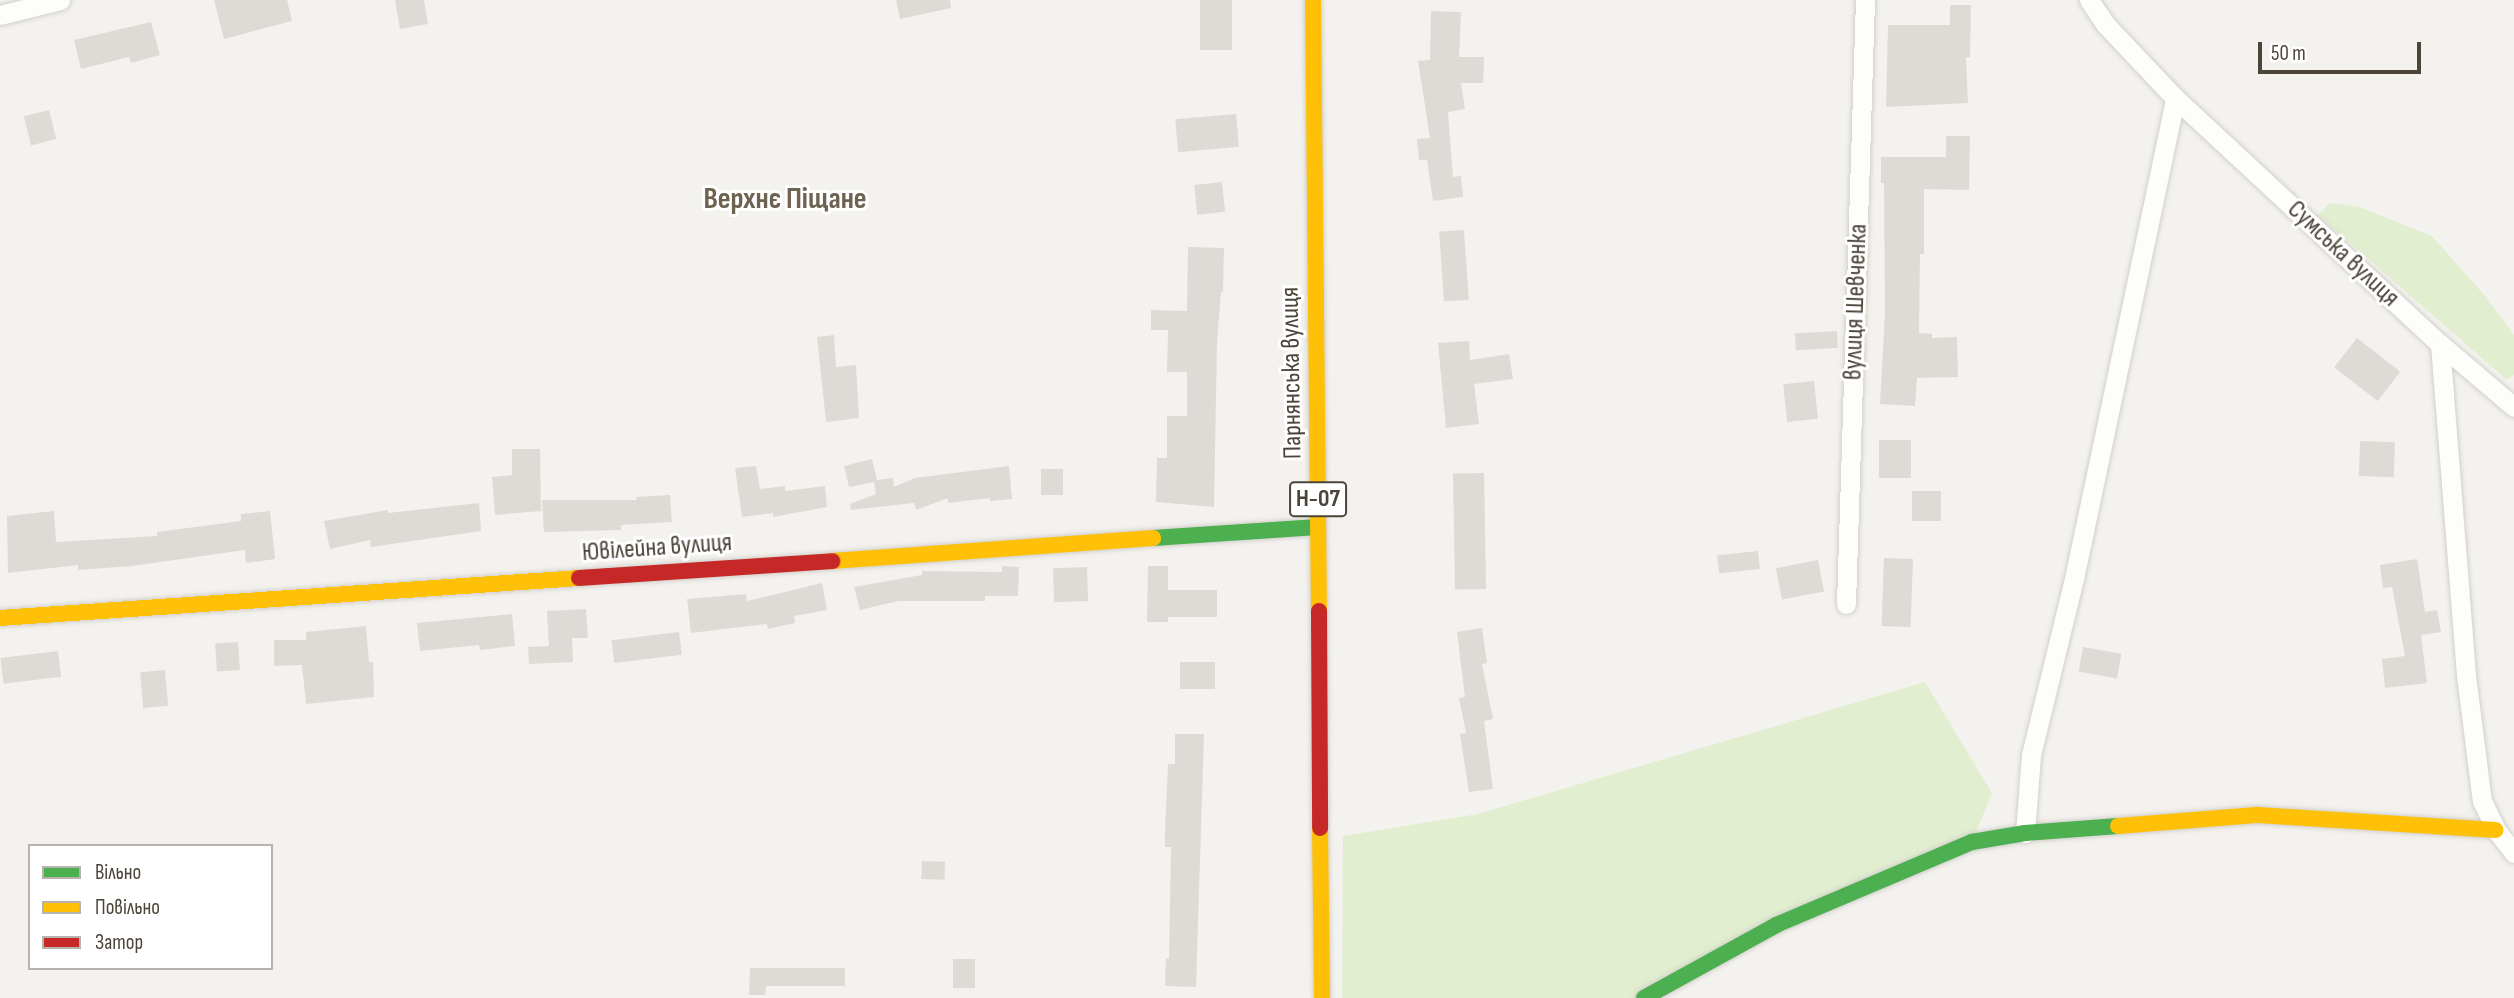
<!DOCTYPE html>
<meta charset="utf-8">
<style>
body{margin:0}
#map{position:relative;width:2514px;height:998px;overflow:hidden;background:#f4f2ee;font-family:"Sofia Sans Condensed",sans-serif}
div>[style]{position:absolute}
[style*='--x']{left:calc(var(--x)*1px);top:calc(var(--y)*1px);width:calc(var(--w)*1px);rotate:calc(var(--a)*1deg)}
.green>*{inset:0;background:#e1eecf}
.building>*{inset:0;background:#dedbd6;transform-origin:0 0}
.roads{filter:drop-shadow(0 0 2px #d2d0cb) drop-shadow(0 0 2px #d2d0cb)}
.street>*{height:19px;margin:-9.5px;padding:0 9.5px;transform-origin:9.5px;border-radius:9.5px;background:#fdfdfc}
.fast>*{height:16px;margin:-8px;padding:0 8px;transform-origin:8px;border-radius:8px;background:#4caf50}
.slow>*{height:16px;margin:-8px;padding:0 8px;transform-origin:8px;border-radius:8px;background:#ffc107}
.jam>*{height:16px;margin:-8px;padding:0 8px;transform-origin:8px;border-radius:8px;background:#c62828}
span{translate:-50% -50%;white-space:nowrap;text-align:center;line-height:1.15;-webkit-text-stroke:6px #fff;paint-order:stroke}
.shield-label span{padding:2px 5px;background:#fff;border:2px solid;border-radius:5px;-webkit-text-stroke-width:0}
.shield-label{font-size:24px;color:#4b4439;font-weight:700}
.street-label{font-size:26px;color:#4b4439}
.quarter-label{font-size:30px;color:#6e6250;font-weight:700}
.legend{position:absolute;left:28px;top:844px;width:245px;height:126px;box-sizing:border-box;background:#fff;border:2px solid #b7b4b0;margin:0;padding:9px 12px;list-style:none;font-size:21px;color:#4b4439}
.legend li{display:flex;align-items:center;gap:14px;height:35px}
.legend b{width:35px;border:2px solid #b7b4b0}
.scale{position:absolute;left:2258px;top:42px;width:163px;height:32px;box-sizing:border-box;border:4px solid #4b4439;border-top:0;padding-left:9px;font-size:21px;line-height:24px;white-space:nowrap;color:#4b4439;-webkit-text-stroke:5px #fff;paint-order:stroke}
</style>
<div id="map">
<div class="green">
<i style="clip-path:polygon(2330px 203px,2359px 207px,2432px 236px,2486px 297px,2514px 335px,2514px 375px,2507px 380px,2318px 215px)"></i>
<i style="clip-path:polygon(1925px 682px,1992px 793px,1972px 842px,1644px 998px,1342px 998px,1343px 836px,1478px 814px)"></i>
</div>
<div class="building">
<i style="clip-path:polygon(214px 0,287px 0,292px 21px,224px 39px)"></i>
<i style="clip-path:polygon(395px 0,424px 0,428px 24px,400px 29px)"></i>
<i style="clip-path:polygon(896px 0,950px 0,951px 8px,900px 19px)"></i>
<i style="left:1200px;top:0;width:32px;height:50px"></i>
<i style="clip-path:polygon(1950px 5px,1971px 5px,1970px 57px,1966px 57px,1968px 103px,1886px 107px,1888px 25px,1950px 25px)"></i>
<i style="clip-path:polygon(1431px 11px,1461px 12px,1459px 57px,1484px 57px,1483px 83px,1461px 83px,1465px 109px,1448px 112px,1453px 177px,1461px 176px,1463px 197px,1433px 201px,1427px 160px,1419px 160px,1417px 139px,1430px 138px,1418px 61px,1430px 60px)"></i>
<i style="clip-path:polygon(151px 22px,160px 55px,131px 63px,129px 57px,81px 69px,74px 40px)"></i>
<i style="left:49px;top:110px;width:30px;height:26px;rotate:76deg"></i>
<i style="left:1236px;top:114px;width:33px;height:61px;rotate:85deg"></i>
<i style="clip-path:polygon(1946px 136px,1970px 136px,1969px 190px,1924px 189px,1924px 254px,1920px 254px,1919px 333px,1932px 334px,1932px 338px,1957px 337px,1958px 377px,1917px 378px,1915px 406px,1880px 404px,1885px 314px,1884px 183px,1881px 183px,1881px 157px,1946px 157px)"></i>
<i style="left:1222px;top:182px;width:30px;height:28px;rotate:84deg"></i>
<i style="left:1464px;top:230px;width:70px;height:25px;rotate:86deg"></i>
<i style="clip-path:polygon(1188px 247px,1224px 248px,1223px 292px,1221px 292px,1217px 342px,1214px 507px,1156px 502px,1157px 458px,1167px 458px,1167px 416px,1187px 416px,1187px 372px,1167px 372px,1168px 330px,1151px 330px,1151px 310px,1187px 311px)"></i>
<i style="left:1837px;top:331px;width:17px;height:42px;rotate:87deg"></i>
<i style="clip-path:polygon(834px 335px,836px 367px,856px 365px,859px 418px,826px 422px,817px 337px)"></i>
<i style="left:2357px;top:338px;width:55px;height:37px;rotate:38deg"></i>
<i style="clip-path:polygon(1469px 341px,1470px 360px,1509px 354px,1513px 379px,1474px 384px,1479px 424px,1446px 428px,1438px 343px)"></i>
<i style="left:1814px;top:381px;width:38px;height:31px;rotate:84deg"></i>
<i style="left:1879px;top:440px;width:32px;height:38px"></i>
<i style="left:2360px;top:441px;width:35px;height:35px;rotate:2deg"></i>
<i style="clip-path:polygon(512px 449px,540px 449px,541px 511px,495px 515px,492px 477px,512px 475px)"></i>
<i style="clip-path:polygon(872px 459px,877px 480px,893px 478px,894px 487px,915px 478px,1009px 466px,1012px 499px,990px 501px,990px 498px,948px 503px,948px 498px,916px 510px,914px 503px,851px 510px,850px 504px,876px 494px,874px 482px,849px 487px,844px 466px)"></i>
<i style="clip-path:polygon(756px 466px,760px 489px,785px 486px,785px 491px,825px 486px,827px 507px,773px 517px,773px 513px,742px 517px,735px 468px)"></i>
<i style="left:1041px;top:469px;width:22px;height:26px"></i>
<i style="left:1484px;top:473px;width:116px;height:31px;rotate:89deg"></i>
<i style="left:1912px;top:491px;width:29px;height:30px"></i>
<i style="clip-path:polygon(670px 495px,672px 522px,621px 525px,621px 530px,544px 532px,542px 500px,637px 500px,636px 497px)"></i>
<i style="clip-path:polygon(479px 503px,481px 531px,371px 547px,370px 540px,330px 549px,324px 521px,388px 510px,388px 513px)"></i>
<i style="clip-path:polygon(54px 511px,56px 542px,157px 536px,157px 532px,241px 521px,241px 514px,270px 511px,275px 559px,246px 563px,245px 550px,132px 566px,78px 570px,78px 565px,8px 573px,7px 516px)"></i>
<i style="left:1758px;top:551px;width:18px;height:41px;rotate:84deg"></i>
<i style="left:1884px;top:558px;width:29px;height:68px;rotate:2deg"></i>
<i style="clip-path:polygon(2417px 559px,2425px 612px,2437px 610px,2441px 632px,2421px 635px,2427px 683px,2385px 688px,2382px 659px,2405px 656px,2392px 587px,2383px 588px,2380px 565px)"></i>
<i style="left:1818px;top:560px;width:32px;height:43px;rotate:79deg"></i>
<i style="clip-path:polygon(1002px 566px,1019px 567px,1018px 596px,985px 596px,985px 601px,898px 601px,860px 610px,854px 587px,922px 575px,922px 571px,1002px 572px)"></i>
<i style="clip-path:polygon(1148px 566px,1168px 566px,1168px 590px,1217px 590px,1217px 617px,1168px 617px,1168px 622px,1147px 622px)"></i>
<i style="left:1087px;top:567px;width:34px;height:34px;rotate:88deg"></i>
<i style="clip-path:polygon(822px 583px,827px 610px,794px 616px,795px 623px,768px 629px,767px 624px,691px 633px,687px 599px,746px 594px,747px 601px)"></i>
<i style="clip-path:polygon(586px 609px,588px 638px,572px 638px,573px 662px,529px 664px,528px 647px,549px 646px,547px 611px)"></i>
<i style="clip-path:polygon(512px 614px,515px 646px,480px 650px,479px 645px,420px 651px,417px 623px)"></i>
<i style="clip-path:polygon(366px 626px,369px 662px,373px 662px,374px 697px,306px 704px,302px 665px,274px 666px,274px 640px,306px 640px,306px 632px)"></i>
<i style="clip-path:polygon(1482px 628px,1487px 663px,1482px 664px,1493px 719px,1484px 721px,1493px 789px,1469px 792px,1460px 734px,1466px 733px,1459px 698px,1465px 697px,1457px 632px)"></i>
<i style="left:679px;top:632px;width:23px;height:68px;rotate:83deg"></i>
<i style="left:238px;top:642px;width:28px;height:23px;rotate:86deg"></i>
<i style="left:2083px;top:647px;width:39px;height:25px;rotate:10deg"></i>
<i style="left:58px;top:651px;width:26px;height:58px;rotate:83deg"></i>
<i style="left:1180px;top:662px;width:35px;height:27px"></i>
<i style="left:165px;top:670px;width:36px;height:25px;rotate:85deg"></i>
<i style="clip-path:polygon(1175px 734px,1204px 734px,1196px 987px,1165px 986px,1166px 958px,1169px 959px,1171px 847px,1165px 847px,1165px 831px,1168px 764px,1175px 764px)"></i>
<i style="left:922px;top:861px;width:23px;height:18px;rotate:2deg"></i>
<i style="left:953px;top:959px;width:22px;height:29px"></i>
<i style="clip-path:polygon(750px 968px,845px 968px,845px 986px,766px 986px,765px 995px,749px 995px)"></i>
</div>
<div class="roads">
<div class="street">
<i style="--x:2089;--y:0;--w:29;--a:56"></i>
<i style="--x:2105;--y:24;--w:102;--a:46.6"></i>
<i style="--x:2175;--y:98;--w:362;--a:42.9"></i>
<i style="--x:2440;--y:344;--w:97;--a:40.4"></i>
<i style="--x:0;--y:15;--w:62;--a:-14"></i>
<i style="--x:2440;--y:344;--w:332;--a:85.5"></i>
<i style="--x:2466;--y:675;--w:127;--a:82.8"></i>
<i style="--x:2482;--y:801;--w:32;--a:64"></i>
<i style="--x:2496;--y:830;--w:29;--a:52"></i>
<i style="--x:1846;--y:604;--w:604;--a:-88.2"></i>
<i style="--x:2025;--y:833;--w:78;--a:-85.6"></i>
<i style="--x:2031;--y:755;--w:186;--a:-76.3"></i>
<i style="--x:2075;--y:574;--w:486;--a:-78.1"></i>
</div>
<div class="fast">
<i style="--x:1153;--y:538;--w:165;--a:-3.8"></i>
<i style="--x:1644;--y:998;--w:151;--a:-28.9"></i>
<i style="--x:1776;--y:925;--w:213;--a:-23"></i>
<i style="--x:1972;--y:842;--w:54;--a:-9.6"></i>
<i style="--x:2025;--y:833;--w:93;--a:-4.3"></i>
</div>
<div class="slow">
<i style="--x:1313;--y:0;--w:611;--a:89.44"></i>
<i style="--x:832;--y:561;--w:322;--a:-4.1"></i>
<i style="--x:0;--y:618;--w:580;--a:-3.95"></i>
<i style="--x:2118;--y:826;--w:139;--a:-4.5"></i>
<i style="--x:2257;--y:815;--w:239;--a:3.6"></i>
<i style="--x:1320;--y:828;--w:170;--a:89.3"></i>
</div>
<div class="jam">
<i style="--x:579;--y:578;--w:254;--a:-3.8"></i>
<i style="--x:1319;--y:611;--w:217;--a:89.7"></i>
</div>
</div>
<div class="shield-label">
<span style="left:1318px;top:499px">Н-07</span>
</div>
<div class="street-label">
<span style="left:2343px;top:254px;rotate:43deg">Сумська вулиця</span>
<span style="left:1856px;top:302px;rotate:-88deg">вулиця Шевченка</span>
<span style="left:1292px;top:373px;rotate:-91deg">Парнянська вулиця</span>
<span style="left:657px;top:548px;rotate:-4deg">Ювілейна вулиця</span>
</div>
<div class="quarter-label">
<span style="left:785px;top:199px">Верхнє Піщане</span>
</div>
<ul class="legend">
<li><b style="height:9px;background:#4caf50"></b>Вільно</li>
<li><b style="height:9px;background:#ffc107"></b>Повільно</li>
<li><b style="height:9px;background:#c62828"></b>Затор</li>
</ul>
<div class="scale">50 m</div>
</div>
